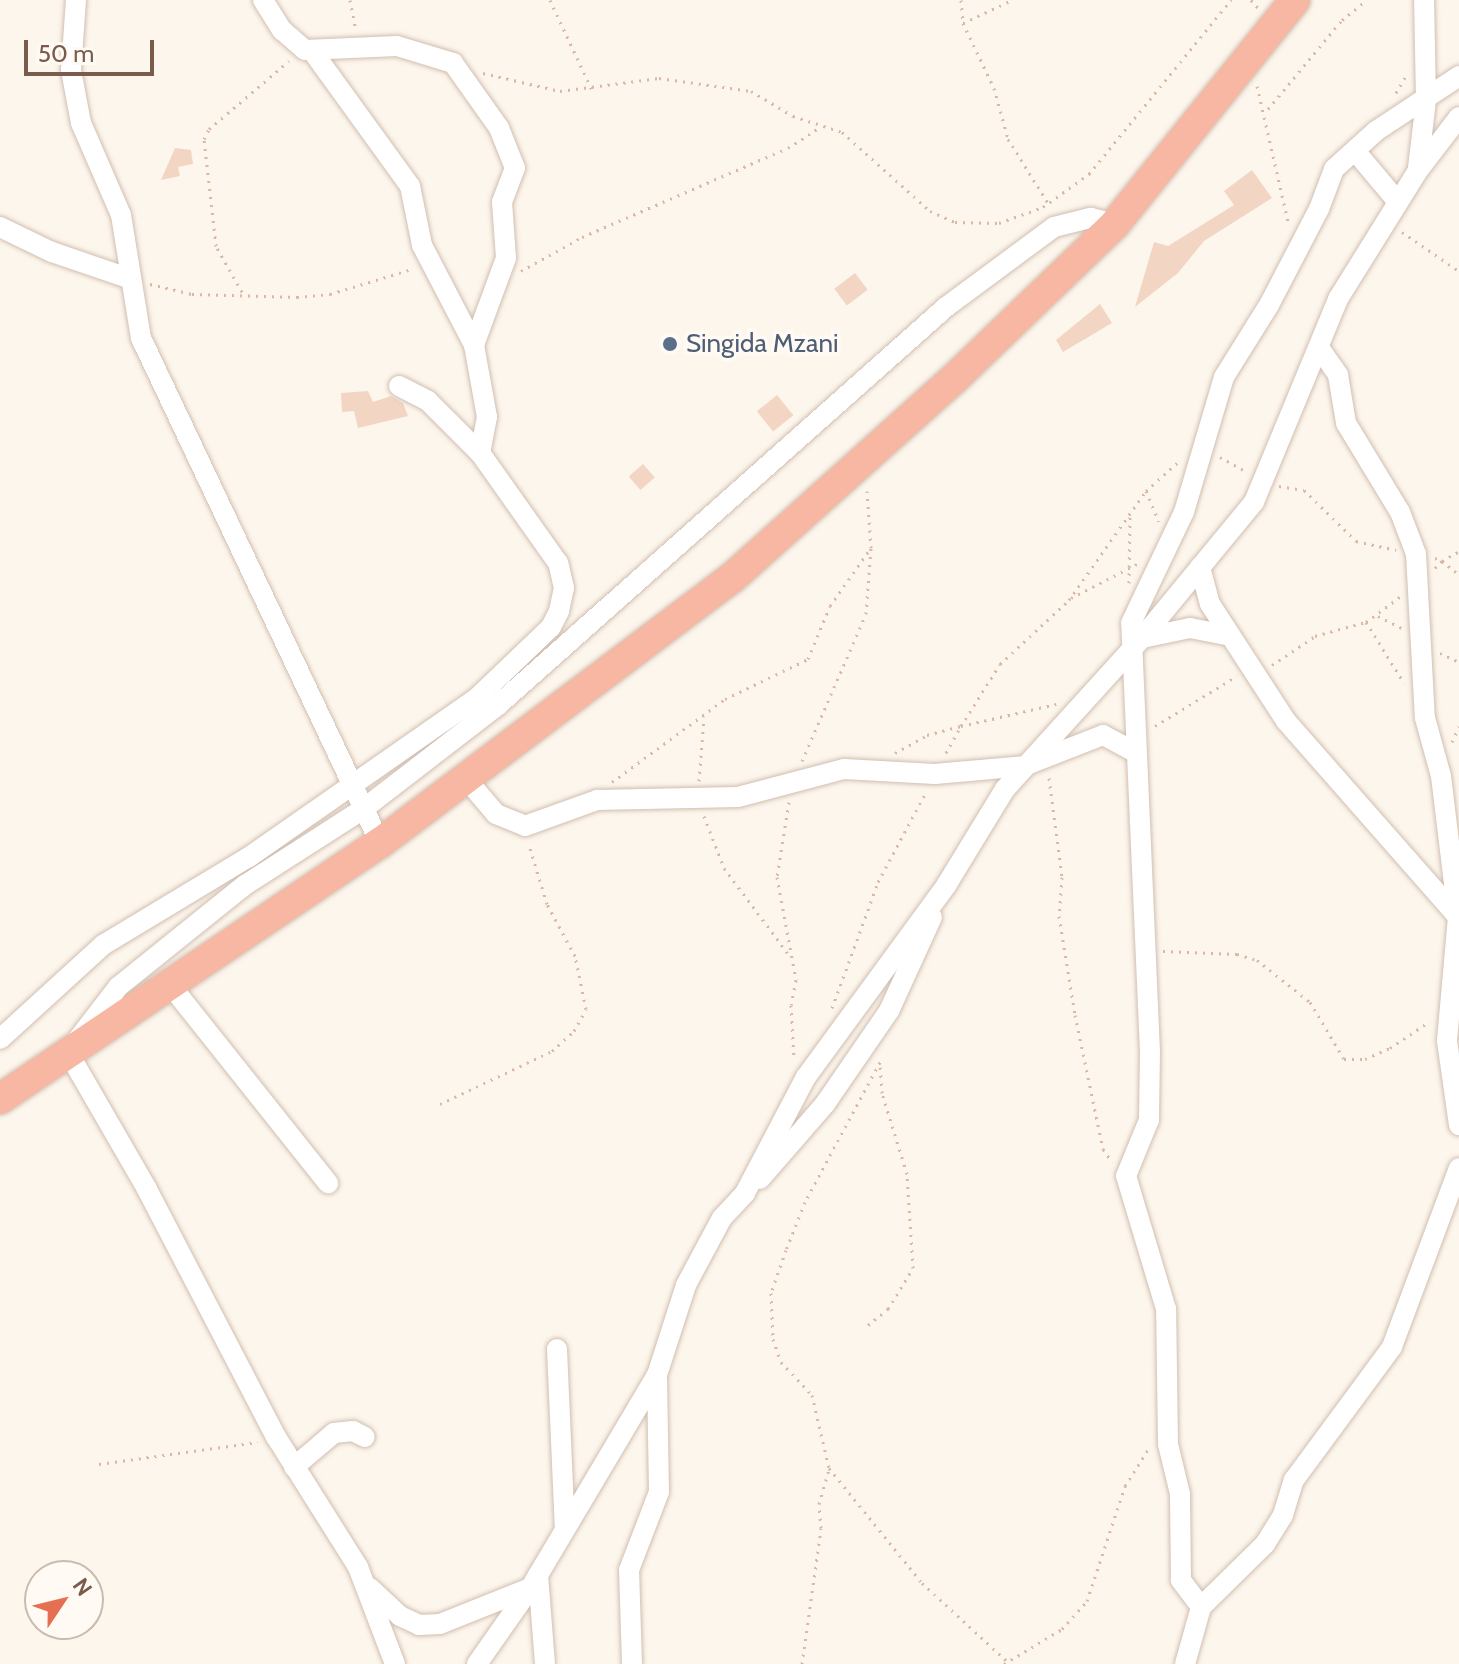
<!DOCTYPE html>
<style>
body{margin:0}
#map{position:relative;width:1459px;height:1664px;overflow:hidden;background:#fdf6ec;font-family:Cabin,sans-serif}
div>[style]{position:absolute}
[style*='--x']{left:calc(var(--x)*1px);top:calc(var(--y)*1px);width:calc(var(--w)*1px);rotate:calc(var(--a)*1deg)}
.building>*{inset:0;background:#f3d5c3;transform-origin:0 0}
.path>*{height:3px;margin-top:-1.5px;transform-origin:0;background:repeating-linear-gradient(90deg,#d9b8a5 0 2px,transparent 0 8px)}
.roads{filter:drop-shadow(0 0 2px #d1beb0) drop-shadow(0 0 2px #d1beb0)}
.minor>*{height:20px;margin:-10px;padding:0 10px;transform-origin:10px;border-radius:10px;background:#fff}
.highway>*{height:30px;margin:-15px;padding:0 15px;transform-origin:15px;border-radius:15px;background:#f7b7a3}
.dots>*{width:22px;height:22px;translate:-50% -50%;box-sizing:border-box;border:4px solid #fffaf3;border-radius:50%}
span{translate:-50% -50%;white-space:nowrap;text-align:center;line-height:1.15;-webkit-text-stroke:7px #fffaf3;paint-order:stroke}
.service-label{font-size:26px;color:#4e5e75}
.left{translate:0 -50%;text-align:left}
.north{position:absolute;left:24px;top:1560px;width:80px;height:80px;box-sizing:border-box;background:#fffaf3;border:2px solid #cabbb1;border-radius:50%;rotate:55deg;font-size:22px;font-weight:700;line-height:32px;text-align:center;color:#7a5c4d}
.north::after{content:'';display:block;margin:auto;width:28px;height:36px;background:#e76f51;clip-path:polygon(50% 0,100% 100%,50% 72%,0 100%)}
.scale{position:absolute;left:24px;top:40px;width:130px;height:36px;box-sizing:border-box;border:4px solid #7a5c4d;border-top:0;padding-left:10px;font-size:24px;line-height:28px;white-space:nowrap;color:#7a5c4d;-webkit-text-stroke:6px #fffaf3;paint-order:stroke}
</style>
<div id="map">
<div class="building">
<i style="clip-path:polygon(175px 148px,191px 150px,193px 164px,178px 167px,180px 176px,161px 180px)"></i>
<i style="clip-path:polygon(1252px 170px,1272px 198px,1204px 241px,1178px 273px,1135px 307px,1154px 242px,1168px 246px,1234px 205px,1224px 191px)"></i>
<i style="left:855px;top:273px;width:21px;height:26px;rotate:53deg"></i>
<i style="clip-path:polygon(1100px 304px,1112px 323px,1063px 352px,1056px 340px)"></i>
<i style="clip-path:polygon(368px 391px,373px 402px,391px 396px,403px 403px,408px 416px,358px 428px,354px 411px,342px 412px,341px 393px)"></i>
<i style="left:777px;top:395px;width:26px;height:26px;rotate:51deg"></i>
<i style="left:643px;top:464px;width:18px;height:19px;rotate:49deg"></i>
</div>
<div class="path">
<i style="--x:350;--y:0;--w:31;--a:79"></i>
<i style="--x:550;--y:0;--w:99;--a:65"></i>
<i style="--x:961;--y:0;--w:23;--a:85"></i>
<i style="--x:963;--y:23;--w:72;--a:64.5"></i>
<i style="--x:994;--y:88;--w:53;--a:74.6"></i>
<i style="--x:1008;--y:139;--w:75;--a:58"></i>
<i style="--x:1251;--y:0;--w:12;--a:48"></i>
<i style="--x:963;--y:23;--w:54;--a:-25.1"></i>
<i style="--x:483;--y:73;--w:79;--a:13.2"></i>
<i style="--x:560;--y:91;--w:100;--a:-7.5"></i>
<i style="--x:659;--y:78;--w:93;--a:8"></i>
<i style="--x:751;--y:91;--w:49;--a:30.8"></i>
<i style="--x:793;--y:116;--w:52;--a:18.1"></i>
<i style="--x:842;--y:132;--w:118;--a:41.9"></i>
<i style="--x:930;--y:211;--w:27;--a:24"></i>
<i style="--x:955;--y:222;--w:44;--a:1.3"></i>
<i style="--x:999;--y:223;--w:47;--a:-20"></i>
<i style="--x:1043;--y:207;--w:57;--a:-35.7"></i>
<i style="--x:1089;--y:174;--w:225;--a:-50.8"></i>
<i style="--x:1257;--y:86;--w:144;--a:77.1"></i>
<i style="--x:1396;--y:93;--w:20;--a:-60"></i>
<i style="--x:1268;--y:109;--w:116;--a:-50.3"></i>
<i style="--x:1342;--y:20;--w:32;--a:-39"></i>
<i style="--x:1402;--y:232;--w:69;--a:34.4"></i>
<i style="--x:521;--y:271;--w:70;--a:-29.1"></i>
<i style="--x:582;--y:237;--w:224;--a:-23.4"></i>
<i style="--x:788;--y:148;--w:37;--a:-33"></i>
<i style="--x:150;--y:284;--w:43;--a:13.4"></i>
<i style="--x:192;--y:294;--w:105;--a:1.6"></i>
<i style="--x:297;--y:297;--w:33;--a:-5"></i>
<i style="--x:330;--y:294;--w:86;--a:-17"></i>
<i style="--x:242;--y:292;--w:53;--a:-119.5"></i>
<i style="--x:216;--y:246;--w:108;--a:-96.4"></i>
<i style="--x:204;--y:139;--w:11;--a:-63"></i>
<i style="--x:209;--y:129;--w:105;--a:-40.4"></i>
<i style="--x:1220;--y:457;--w:31;--a:29"></i>
<i style="--x:1279;--y:486;--w:25;--a:9"></i>
<i style="--x:1304;--y:490;--w:73;--a:44.4"></i>
<i style="--x:1356;--y:541;--w:41;--a:12.7"></i>
<i style="--x:1146;--y:491;--w:33;--a:67"></i>
<i style="--x:1435;--y:558;--w:8;--a:23"></i>
<i style="--x:1442;--y:561;--w:20;--a:-30"></i>
<i style="--x:1435;--y:568;--w:10;--a:-45"></i>
<i style="--x:1442;--y:561;--w:22;--a:39"></i>
<i style="--x:1129;--y:583;--w:68;--a:-89.2"></i>
<i style="--x:1071;--y:598;--w:76;--a:-27.2"></i>
<i style="--x:1378;--y:616;--w:28;--a:27"></i>
<i style="--x:1366;--y:622;--w:72;--a:58.1"></i>
<i style="--x:1440;--y:653;--w:21;--a:25"></i>
<i style="--x:1272;--y:665;--w:52;--a:-34"></i>
<i style="--x:1315;--y:636;--w:53;--a:-15.4"></i>
<i style="--x:1366;--y:622;--w:44;--a:-36.6"></i>
<i style="--x:1155;--y:726;--w:96;--a:-31.4"></i>
<i style="--x:1452;--y:742;--w:17;--a:-66"></i>
<i style="--x:895;--y:753;--w:37;--a:-29"></i>
<i style="--x:927;--y:735;--w:35;--a:-15"></i>
<i style="--x:961;--y:726;--w:73;--a:-57.8"></i>
<i style="--x:1000;--y:664;--w:94;--a:-42.8"></i>
<i style="--x:1069;--y:600;--w:133;--a:-54.8"></i>
<i style="--x:1146;--y:491;--w:43;--a:-42.2"></i>
<i style="--x:946;--y:753;--w:31;--a:-61"></i>
<i style="--x:961;--y:726;--w:98;--a:-13"></i>
<i style="--x:802;--y:761;--w:160;--a:-66.5"></i>
<i style="--x:866;--y:614;--w:66;--a:-85.7"></i>
<i style="--x:871;--y:548;--w:57;--a:-94"></i>
<i style="--x:1049;--y:778;--w:100;--a:82.5"></i>
<i style="--x:1062;--y:877;--w:39;--a:94"></i>
<i style="--x:1059;--y:916;--w:100;--a:80.8"></i>
<i style="--x:1075;--y:1015;--w:137;--a:78.2"></i>
<i style="--x:1103;--y:1149;--w:16;--a:55"></i>
<i style="--x:699;--y:781;--w:64;--a:-85.5"></i>
<i style="--x:612;--y:782;--w:140;--a:-36.3"></i>
<i style="--x:725;--y:699;--w:92;--a:-25.7"></i>
<i style="--x:808;--y:659;--w:57;--a:-67.5"></i>
<i style="--x:830;--y:606;--w:70;--a:-54.9"></i>
<i style="--x:789;--y:802;--w:76;--a:99.1"></i>
<i style="--x:777;--y:877;--w:105;--a:79.5"></i>
<i style="--x:796;--y:980;--w:25;--a:101"></i>
<i style="--x:791;--y:1005;--w:54;--a:86.8"></i>
<i style="--x:704;--y:816;--w:56;--a:69"></i>
<i style="--x:724;--y:868;--w:109;--a:53.2"></i>
<i style="--x:1163;--y:951;--w:74;--a:2.3"></i>
<i style="--x:1237;--y:954;--w:21;--a:17"></i>
<i style="--x:1257;--y:960;--w:68;--a:38.4"></i>
<i style="--x:1310;--y:1002;--w:66;--a:59.2"></i>
<i style="--x:1344;--y:1059;--w:21;--a:0"></i>
<i style="--x:1365;--y:1059;--w:27;--a:-24"></i>
<i style="--x:1390;--y:1048;--w:48;--a:-34"></i>
<i style="--x:832;--y:1008;--w:134;--a:-69.9"></i>
<i style="--x:878;--y:882;--w:102;--a:-61.9"></i>
<i style="--x:880;--y:1062;--w:159;--a:118.2"></i>
<i style="--x:805;--y:1202;--w:52;--a:111.6"></i>
<i style="--x:786;--y:1250;--w:46;--a:109.2"></i>
<i style="--x:771;--y:1293;--w:46;--a:87.5"></i>
<i style="--x:773;--y:1339;--w:24;--a:71"></i>
<i style="--x:781;--y:1362;--w:45;--a:46.8"></i>
<i style="--x:812;--y:1395;--w:75;--a:76.9"></i>
<i style="--x:829;--y:1468;--w:148;--a:51"></i>
<i style="--x:922;--y:1583;--w:117;--a:42.6"></i>
<i style="--x:440;--y:1104;--w:124;--a:-25.3"></i>
<i style="--x:552;--y:1051;--w:30;--a:-42"></i>
<i style="--x:574;--y:1031;--w:25;--a:-61"></i>
<i style="--x:586;--y:1009;--w:54;--a:-101.7"></i>
<i style="--x:575;--y:956;--w:59;--a:-118.3"></i>
<i style="--x:547;--y:904;--w:62;--a:-107"></i>
<i style="--x:868;--y:1325;--w:26;--a:-39"></i>
<i style="--x:888;--y:1309;--w:48;--a:-58.6"></i>
<i style="--x:913;--y:1268;--w:94;--a:-93.7"></i>
<i style="--x:907;--y:1174;--w:85;--a:-107.2"></i>
<i style="--x:882;--y:1093;--w:28;--a:-94"></i>
<i style="--x:99;--y:1464;--w:160;--a:-7.9"></i>
<i style="--x:802;--y:1664;--w:137;--a:-82"></i>
<i style="--x:821;--y:1528;--w:24;--a:-95"></i>
<i style="--x:819;--y:1504;--w:37;--a:-74"></i>
<i style="--x:1004;--y:1664;--w:68;--a:-31.1"></i>
<i style="--x:1062;--y:1629;--w:38;--a:-48"></i>
<i style="--x:1087;--y:1601;--w:121;--a:-71.7"></i>
<i style="--x:1125;--y:1486;--w:45;--a:-57.7"></i>
</div>
<div class="roads">
<div class="minor">
<i style="--x:76;--y:0;--w:70;--a:94.1"></i>
<i style="--x:71;--y:70;--w:54;--a:79.3"></i>
<i style="--x:81;--y:123;--w:100;--a:66.5"></i>
<i style="--x:121;--y:215;--w:125;--a:80.8"></i>
<i style="--x:141;--y:338;--w:559;--a:64.67"></i>
<i style="--x:263;--y:0;--w:36;--a:58"></i>
<i style="--x:282;--y:30;--w:30;--a:41"></i>
<i style="--x:305;--y:50;--w:92;--a:-2.5"></i>
<i style="--x:397;--y:46;--w:59;--a:16.9"></i>
<i style="--x:453;--y:63;--w:80;--a:54.7"></i>
<i style="--x:499;--y:128;--w:43;--a:68.2"></i>
<i style="--x:515;--y:168;--w:36;--a:111"></i>
<i style="--x:502;--y:202;--w:56;--a:85.9"></i>
<i style="--x:506;--y:258;--w:93;--a:110.2"></i>
<i style="--x:1356;--y:152;--w:65;--a:50"></i>
<i style="--x:1418;--y:168;--w:68;--a:-83.3"></i>
<i style="--x:1426;--y:100;--w:100;--a:-91.1"></i>
<i style="--x:0;--y:227;--w:58;--a:25.7"></i>
<i style="--x:52;--y:252;--w:83;--a:18.9"></i>
<i style="--x:1320;--y:349;--w:32;--a:55"></i>
<i style="--x:1338;--y:375;--w:49;--a:80.5"></i>
<i style="--x:1346;--y:423;--w:104;--a:58.8"></i>
<i style="--x:1400;--y:512;--w:45;--a:69.1"></i>
<i style="--x:1416;--y:554;--w:164;--a:86.9"></i>
<i style="--x:1425;--y:718;--w:60;--a:74.6"></i>
<i style="--x:1441;--y:776;--w:142;--a:83.1"></i>
<i style="--x:1458;--y:917;--w:124;--a:95.1"></i>
<i style="--x:1447;--y:1041;--w:85;--a:81.9"></i>
<i style="--x:399;--y:386;--w:33;--a:27"></i>
<i style="--x:428;--y:401;--w:74;--a:45"></i>
<i style="--x:1200;--y:567;--w:38;--a:75"></i>
<i style="--x:1210;--y:604;--w:140;--a:57"></i>
<i style="--x:1286;--y:721;--w:261;--a:48.7"></i>
<i style="--x:1142;--y:638;--w:49;--a:-11.8"></i>
<i style="--x:1190;--y:628;--w:38;--a:11"></i>
<i style="--x:467;--y:780;--w:45;--a:49.5"></i>
<i style="--x:496;--y:814;--w:31;--a:22"></i>
<i style="--x:525;--y:826;--w:77;--a:-19.9"></i>
<i style="--x:597;--y:800;--w:141;--a:-1.2"></i>
<i style="--x:738;--y:797;--w:110;--a:-14.8"></i>
<i style="--x:844;--y:769;--w:91;--a:3.1"></i>
<i style="--x:935;--y:774;--w:89;--a:-5.1"></i>
<i style="--x:1024;--y:766;--w:85;--a:-21.4"></i>
<i style="--x:1103;--y:735;--w:38;--a:28"></i>
<i style="--x:172;--y:987;--w:251;--a:51.5"></i>
<i style="--x:0;--y:1039;--w:139;--a:-42.4"></i>
<i style="--x:103;--y:945;--w:170;--a:-31.1"></i>
<i style="--x:249;--y:857;--w:279;--a:-34.9"></i>
<i style="--x:478;--y:697;--w:101;--a:-43.8"></i>
<i style="--x:551;--y:627;--w:18;--a:-63"></i>
<i style="--x:559;--y:611;--w:24;--a:-78"></i>
<i style="--x:564;--y:588;--w:26;--a:-103"></i>
<i style="--x:558;--y:563;--w:135;--a:-125.3"></i>
<i style="--x:480;--y:453;--w:37;--a:-79"></i>
<i style="--x:487;--y:417;--w:73;--a:-100.2"></i>
<i style="--x:474;--y:345;--w:113;--a:-117.5"></i>
<i style="--x:422;--y:245;--w:60;--a:-101.5"></i>
<i style="--x:410;--y:186;--w:165;--a:-125.9"></i>
<i style="--x:760;--y:1179;--w:99;--a:-49.1"></i>
<i style="--x:825;--y:1104;--w:113;--a:-55.5"></i>
<i style="--x:889;--y:1011;--w:103;--a:-65.4"></i>
<i style="--x:557;--y:1349;--w:180;--a:87.5"></i>
<i style="--x:294;--y:1467;--w:52;--a:-40.4"></i>
<i style="--x:334;--y:1433;--w:19;--a:-6"></i>
<i style="--x:353;--y:1431;--w:13;--a:27"></i>
<i style="--x:538;--y:1575;--w:89;--a:85.5"></i>
<i style="--x:370;--y:1588;--w:41;--a:43"></i>
<i style="--x:400;--y:1616;--w:21;--a:25"></i>
<i style="--x:419;--y:1625;--w:21;--a:-3"></i>
<i style="--x:440;--y:1624;--w:97;--a:-21.8"></i>
<i style="--x:1201;--y:1607;--w:34;--a:-127"></i>
<i style="--x:1181;--y:1580;--w:86;--a:-90.7"></i>
<i style="--x:1180;--y:1494;--w:51;--a:-103.5"></i>
<i style="--x:1168;--y:1444;--w:135;--a:-90.8"></i>
<i style="--x:1166;--y:1309;--w:139;--a:-106.7"></i>
<i style="--x:1126;--y:1176;--w:61;--a:-67.7"></i>
<i style="--x:1149;--y:1120;--w:68;--a:-89.2"></i>
<i style="--x:1150;--y:1052;--w:429;--a:-92.5"></i>
<i style="--x:1131;--y:623;--w:123;--a:-64.5"></i>
<i style="--x:1184;--y:512;--w:141;--a:-73.5"></i>
<i style="--x:1224;--y:377;--w:85;--a:-58"></i>
<i style="--x:1269;--y:305;--w:108;--a:-62.5"></i>
<i style="--x:1319;--y:209;--w:43;--a:-69.4"></i>
<i style="--x:1334;--y:169;--w:57;--a:-42.1"></i>
<i style="--x:1376;--y:131;--w:100;--a:-33.5"></i>
<i style="--x:395;--y:1664;--w:104;--a:-110.9"></i>
<i style="--x:358;--y:1567;--w:154;--a:-122.2"></i>
<i style="--x:276;--y:1437;--w:280;--a:-117.5"></i>
<i style="--x:147;--y:1189;--w:158;--a:-120"></i>
<i style="--x:68;--y:1052;--w:82;--a:-52.4"></i>
<i style="--x:118;--y:987;--w:163;--a:-38.8"></i>
<i style="--x:245;--y:885;--w:139;--a:-32.7"></i>
<i style="--x:362;--y:810;--w:170;--a:-37.6"></i>
<i style="--x:497;--y:706;--w:601;--a:-41.63"></i>
<i style="--x:946;--y:307;--w:134;--a:-36.5"></i>
<i style="--x:1054;--y:227;--w:38;--a:-14"></i>
<i style="--x:1091;--y:218;--w:25;--a:14"></i>
<i style="--x:477;--y:1664;--w:94;--a:-55"></i>
<i style="--x:531;--y:1587;--w:247;--a:-59.3"></i>
<i style="--x:657;--y:1375;--w:95;--a:-72.1"></i>
<i style="--x:686;--y:1285;--w:76;--a:-61.8"></i>
<i style="--x:722;--y:1218;--w:34;--a:-47"></i>
<i style="--x:745;--y:1193;--w:131;--a:-62.3"></i>
<i style="--x:806;--y:1077;--w:239;--a:-53.8"></i>
<i style="--x:947;--y:884;--w:111;--a:-58.6"></i>
<i style="--x:1005;--y:789;--w:204;--a:-47.8"></i>
<i style="--x:1142;--y:638;--w:176;--a:-50.5"></i>
<i style="--x:1254;--y:502;--w:220;--a:-67.5"></i>
<i style="--x:1338;--y:299;--w:150;--a:-58.1"></i>
<i style="--x:1417;--y:172;--w:69;--a:-52.6"></i>
<i style="--x:632;--y:1664;--w:94;--a:-91.8"></i>
<i style="--x:629;--y:1570;--w:84;--a:-69"></i>
<i style="--x:659;--y:1492;--w:117;--a:-91"></i>
<i style="--x:1185;--y:1664;--w:59;--a:-74.3"></i>
<i style="--x:1201;--y:1607;--w:90;--a:-44.5"></i>
<i style="--x:1265;--y:1544;--w:34;--a:-58"></i>
<i style="--x:1283;--y:1515;--w:37;--a:-73"></i>
<i style="--x:1294;--y:1480;--w:165;--a:-53.6"></i>
<i style="--x:1392;--y:1347;--w:191;--a:-69.5"></i>
</div>
<div class="highway">
<i style="--x:0;--y:1099;--w:458;--a:-34"></i>
<i style="--x:380;--y:843;--w:441;--a:-37"></i>
<i style="--x:732;--y:578;--w:298;--a:-41.9"></i>
<i style="--x:954;--y:379;--w:223;--a:-43.9"></i>
<i style="--x:1115;--y:224;--w:287;--a:-51.2"></i>
</div>
</div>
<div class="dots">
<i style="left:670px;top:344px;background:#5c6f8a"></i>
</div>
<div class="service-label">
<span class="left" style="left:686px;top:344px">Singida Mzani</span>
</div>
<div class="north">N</div>
<div class="scale">50 m</div>
</div>
